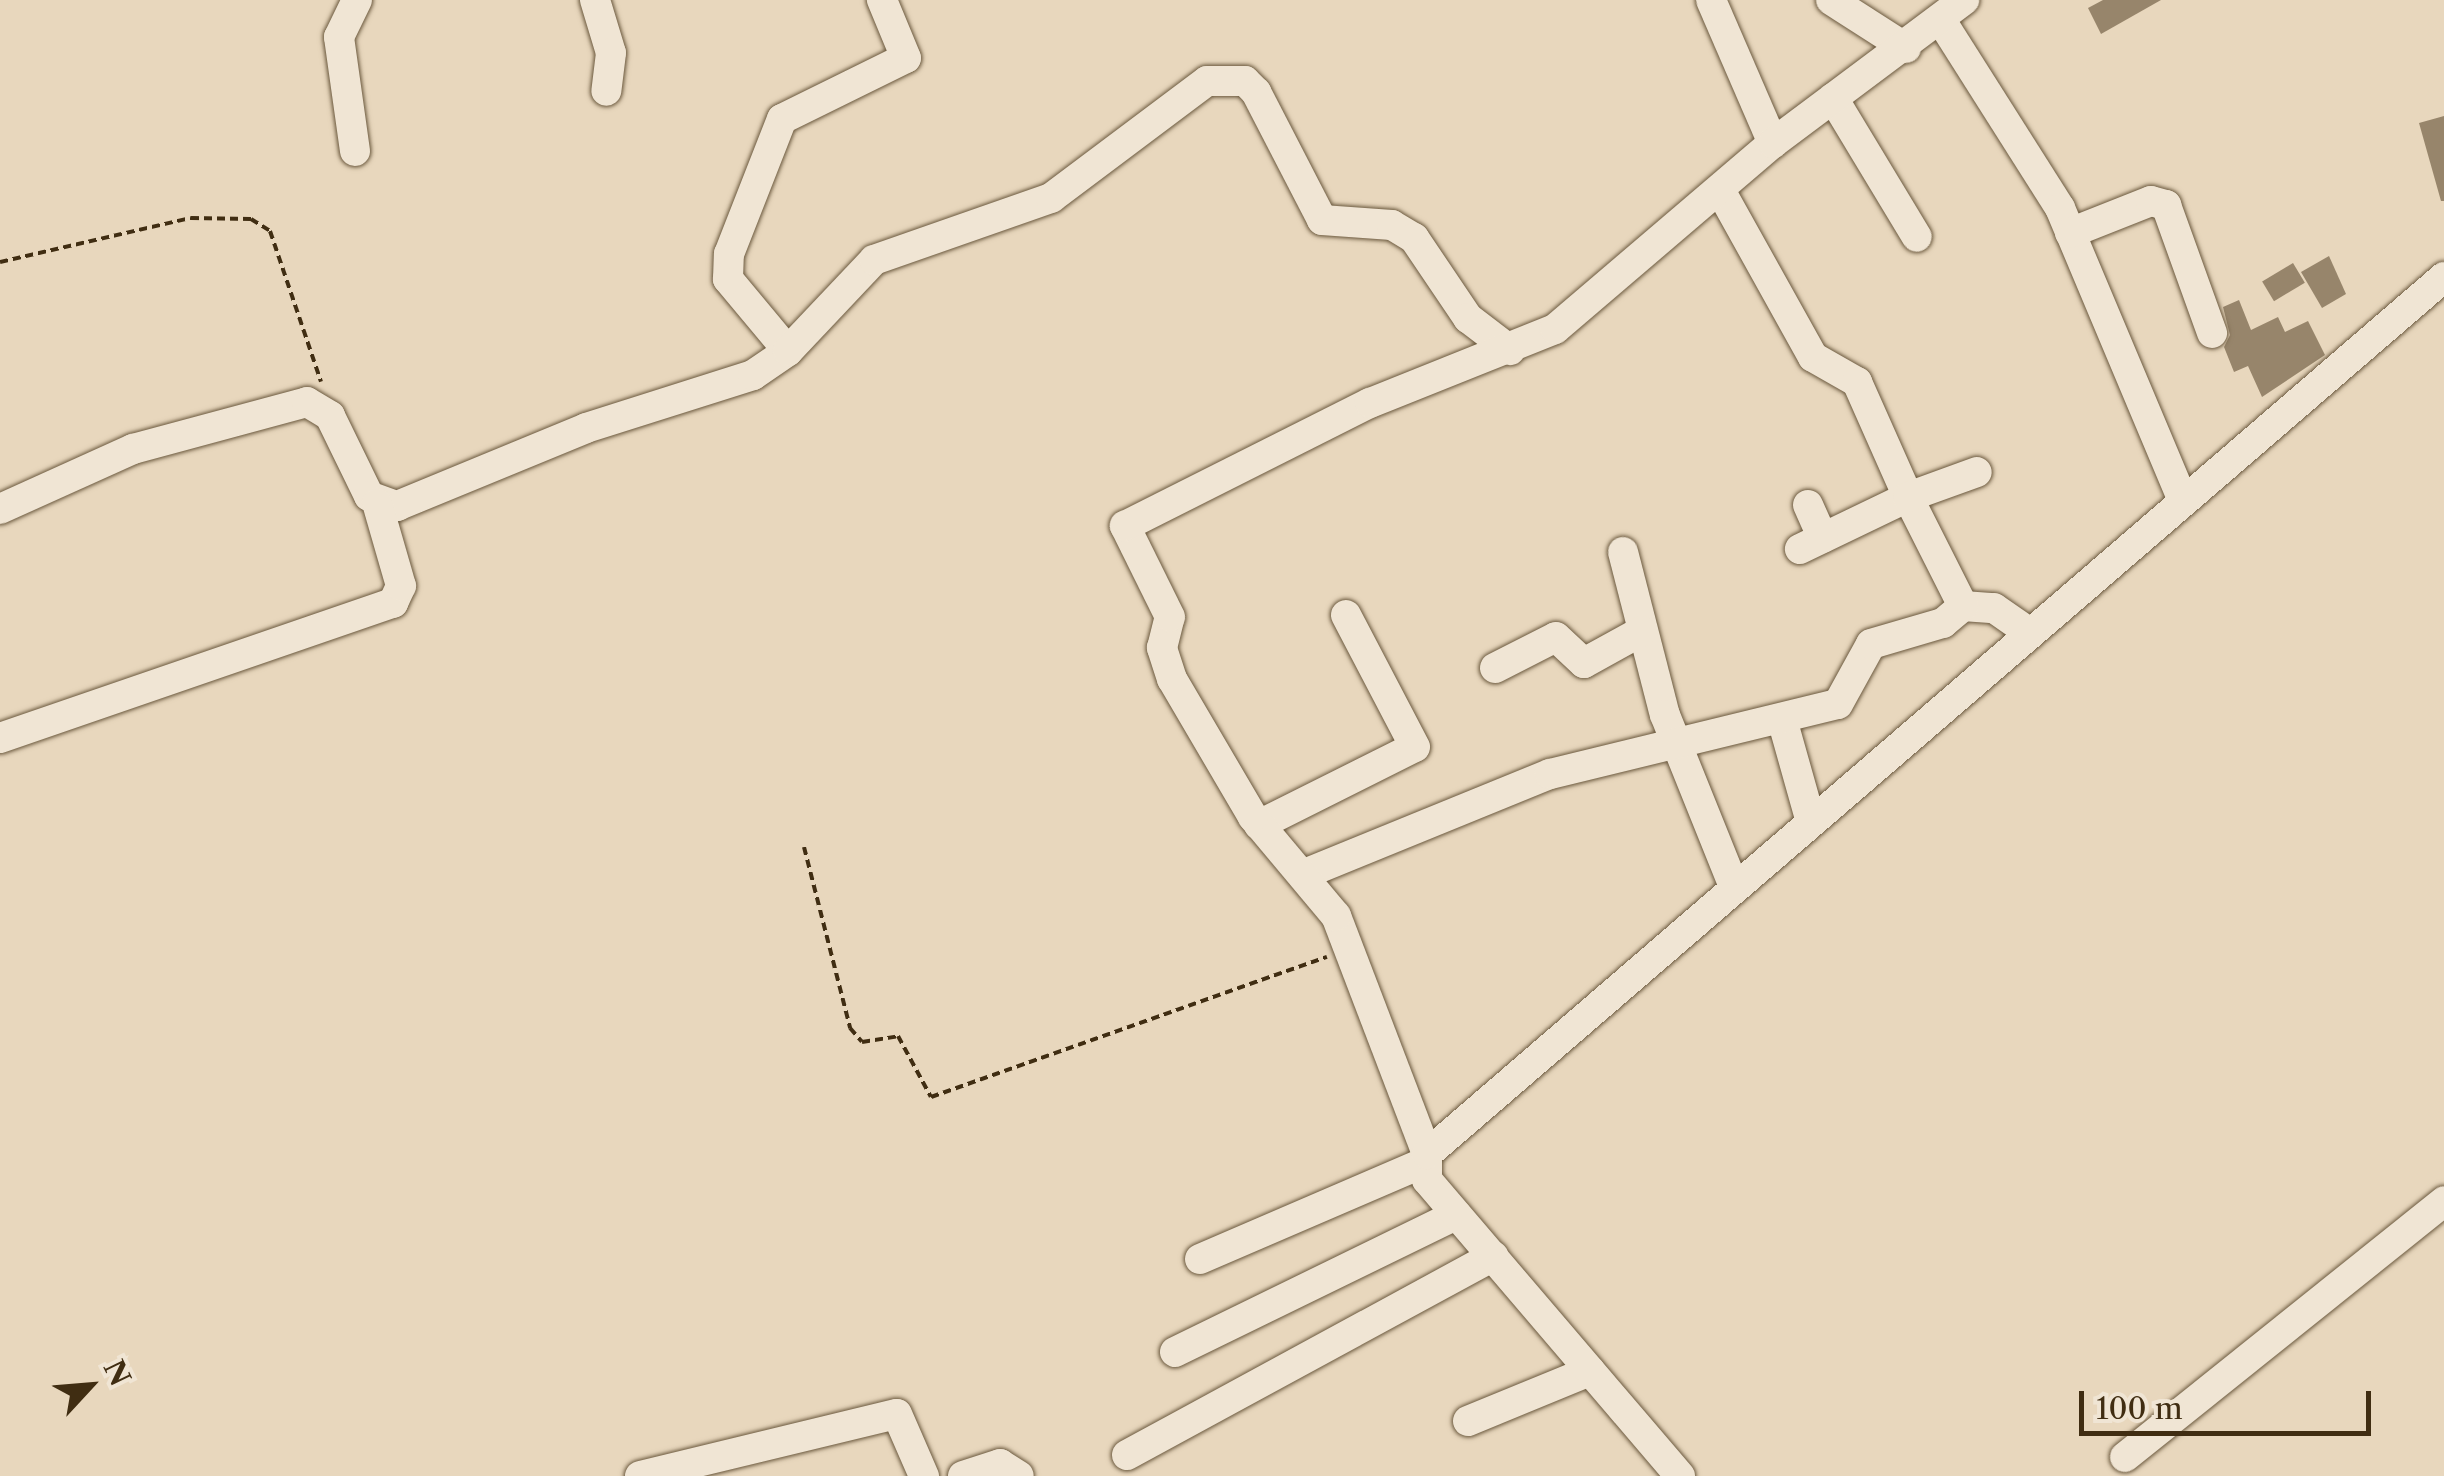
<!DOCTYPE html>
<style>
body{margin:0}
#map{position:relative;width:2444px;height:1476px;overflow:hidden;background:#e8d7bd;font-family:"Libre Caslon Text",serif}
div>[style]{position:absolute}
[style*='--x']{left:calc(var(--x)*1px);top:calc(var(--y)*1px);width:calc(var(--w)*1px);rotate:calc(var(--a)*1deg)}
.building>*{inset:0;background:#97856b;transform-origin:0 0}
.path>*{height:4px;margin-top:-2px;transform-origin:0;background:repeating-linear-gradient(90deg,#402d12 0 8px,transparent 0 13px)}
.roads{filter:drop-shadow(0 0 2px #6a583d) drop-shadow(0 0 2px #6a583d)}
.minor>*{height:30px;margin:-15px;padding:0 15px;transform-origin:15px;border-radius:15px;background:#f0e5d4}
span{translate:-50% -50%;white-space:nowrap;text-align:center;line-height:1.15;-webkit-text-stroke:8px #f0e5d4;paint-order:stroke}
.north{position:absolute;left:40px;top:1336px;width:100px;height:100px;-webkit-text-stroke:8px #f0e5d4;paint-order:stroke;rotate:64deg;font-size:28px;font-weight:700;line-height:40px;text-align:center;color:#402d12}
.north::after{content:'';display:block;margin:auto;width:35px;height:45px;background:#402d12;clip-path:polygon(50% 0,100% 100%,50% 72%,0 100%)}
.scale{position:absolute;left:2079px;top:1391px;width:292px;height:45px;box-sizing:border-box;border:5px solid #402d12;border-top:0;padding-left:12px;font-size:30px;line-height:35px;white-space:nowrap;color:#402d12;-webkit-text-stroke:8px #f0e5d4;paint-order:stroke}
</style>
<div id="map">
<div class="building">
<i style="clip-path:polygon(2103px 0,2161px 0,2101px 34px,2088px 8px)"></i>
<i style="clip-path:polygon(2444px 116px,2444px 201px,2441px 201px,2419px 123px)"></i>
<i style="clip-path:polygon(2329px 256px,2346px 294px,2322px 308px,2301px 272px)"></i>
<i style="left:2293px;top:263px;width:23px;height:36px;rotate:59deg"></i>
<i style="clip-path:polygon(2239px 300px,2251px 330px,2278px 317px,2285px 332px,2308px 321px,2325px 355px,2262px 397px,2248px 366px,2234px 372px,2224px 347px,2230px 335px,2223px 307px)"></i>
</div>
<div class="path">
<i style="--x:0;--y:262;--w:196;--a:-13"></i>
<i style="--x:191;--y:218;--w:60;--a:1"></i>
<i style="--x:251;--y:219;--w:22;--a:32"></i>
<i style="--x:270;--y:231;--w:159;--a:71.3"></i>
<i style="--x:804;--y:847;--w:187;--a:75.7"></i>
<i style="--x:850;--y:1028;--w:18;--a:49"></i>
<i style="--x:862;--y:1042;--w:36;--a:-9"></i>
<i style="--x:898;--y:1036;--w:69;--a:61.6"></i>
<i style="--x:931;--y:1097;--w:420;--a:-19.5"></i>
</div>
<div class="roads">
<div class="minor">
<i style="--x:595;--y:0;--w:55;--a:73.2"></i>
<i style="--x:611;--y:53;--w:38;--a:97"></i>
<i style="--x:1711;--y:0;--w:156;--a:66.6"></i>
<i style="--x:1831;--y:0;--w:89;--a:32.6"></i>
<i style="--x:1942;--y:22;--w:220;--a:57.6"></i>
<i style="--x:2060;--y:208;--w:318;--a:67.2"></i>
<i style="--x:1833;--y:98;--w:162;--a:58.9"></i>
<i style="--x:355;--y:151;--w:115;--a:-98"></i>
<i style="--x:339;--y:37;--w:41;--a:-64.1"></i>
<i style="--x:1720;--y:190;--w:191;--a:60.9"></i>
<i style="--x:1813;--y:357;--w:51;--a:29.6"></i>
<i style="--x:1857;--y:382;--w:126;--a:66.1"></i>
<i style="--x:1908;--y:497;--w:120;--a:154.3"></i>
<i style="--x:2070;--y:233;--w:87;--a:-21.6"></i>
<i style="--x:2151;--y:201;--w:16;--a:15"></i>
<i style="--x:2166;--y:205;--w:136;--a:70.2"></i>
<i style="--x:788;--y:351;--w:94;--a:-129.8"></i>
<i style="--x:728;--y:279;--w:25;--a:-88"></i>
<i style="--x:729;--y:254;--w:145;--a:-68.6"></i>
<i style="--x:782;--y:119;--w:138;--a:-26.2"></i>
<i style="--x:906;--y:58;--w:63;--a:-112.5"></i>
<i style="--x:1808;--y:505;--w:36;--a:66"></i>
<i style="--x:0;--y:509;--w:146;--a:-24.3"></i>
<i style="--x:133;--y:449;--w:180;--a:-15.1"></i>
<i style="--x:307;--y:402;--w:27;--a:31"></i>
<i style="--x:330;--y:416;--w:89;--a:64"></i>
<i style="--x:369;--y:496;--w:30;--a:20"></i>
<i style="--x:397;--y:506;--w:204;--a:-22.4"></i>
<i style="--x:586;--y:428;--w:175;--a:-17.6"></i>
<i style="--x:753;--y:375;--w:42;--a:-34.4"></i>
<i style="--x:788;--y:351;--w:125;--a:-46.6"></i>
<i style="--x:874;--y:260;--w:188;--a:-19.3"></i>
<i style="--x:1051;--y:198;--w:195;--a:-36.9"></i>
<i style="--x:1207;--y:81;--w:38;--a:0"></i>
<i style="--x:1245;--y:81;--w:16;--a:45"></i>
<i style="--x:1256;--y:92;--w:144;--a:62.7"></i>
<i style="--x:1322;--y:220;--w:70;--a:4.1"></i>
<i style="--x:1392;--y:225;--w:26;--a:31"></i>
<i style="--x:1414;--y:238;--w:97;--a:56"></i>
<i style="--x:1468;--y:318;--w:53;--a:37.3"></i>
<i style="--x:1623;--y:552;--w:168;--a:75.6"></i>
<i style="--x:1665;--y:715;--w:185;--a:68.1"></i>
<i style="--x:1963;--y:606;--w:31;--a:4"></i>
<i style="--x:1994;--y:608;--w:44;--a:34.8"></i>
<i style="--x:1495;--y:668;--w:68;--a:-26.9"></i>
<i style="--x:1556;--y:637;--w:38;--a:43"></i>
<i style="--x:1584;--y:663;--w:66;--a:-28.9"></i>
<i style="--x:1782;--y:719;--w:107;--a:74.3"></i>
<i style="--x:0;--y:738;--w:416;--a:-19"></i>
<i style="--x:393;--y:603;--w:19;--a:-65"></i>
<i style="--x:401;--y:586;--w:86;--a:-106.1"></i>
<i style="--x:1259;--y:825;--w:174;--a:-26.6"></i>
<i style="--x:1415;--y:747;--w:149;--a:-117.6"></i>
<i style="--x:1307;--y:873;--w:262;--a:-22.2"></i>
<i style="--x:1550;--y:774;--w:296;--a:-13.7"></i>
<i style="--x:1838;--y:704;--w:68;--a:-61.2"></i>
<i style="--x:1871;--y:644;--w:75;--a:-16.3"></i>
<i style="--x:1943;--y:623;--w:26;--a:-40"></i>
<i style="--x:1963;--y:606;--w:122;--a:-116.8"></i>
<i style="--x:1908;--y:497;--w:73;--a:-19.9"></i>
<i style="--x:1427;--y:1154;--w:255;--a:-110.9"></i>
<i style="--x:1336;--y:916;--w:129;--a:-130"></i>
<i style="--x:1253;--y:817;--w:160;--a:-120.4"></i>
<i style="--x:1172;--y:679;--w:33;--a:-108"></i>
<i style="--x:1162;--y:648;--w:32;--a:-76"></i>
<i style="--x:1170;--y:617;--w:102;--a:-116.3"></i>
<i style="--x:1125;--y:526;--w:274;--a:-26.7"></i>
<i style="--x:1370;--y:403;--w:199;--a:-21.8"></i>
<i style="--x:1555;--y:329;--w:287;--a:-40.5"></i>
<i style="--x:1773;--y:143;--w:239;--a:-36.8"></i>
<i style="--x:1200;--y:1259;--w:241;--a:-23.3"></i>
<i style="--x:1175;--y:1352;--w:313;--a:-26"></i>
<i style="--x:1468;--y:1421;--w:132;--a:-22.3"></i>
<i style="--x:1127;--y:1455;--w:417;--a:-28.5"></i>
<i style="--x:2125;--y:1457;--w:409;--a:-38.7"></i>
<i style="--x:640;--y:1476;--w:264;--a:-13.6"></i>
<i style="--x:897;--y:1414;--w:68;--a:66.5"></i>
<i style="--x:963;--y:1476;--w:39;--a:-18"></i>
<i style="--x:1000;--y:1464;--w:22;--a:32"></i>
<i style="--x:1680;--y:1476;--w:389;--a:-130.5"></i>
<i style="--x:1427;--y:1180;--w:26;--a:-90"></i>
<i style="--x:1427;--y:1154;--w:1343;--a:-40.77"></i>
</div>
</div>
<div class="north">N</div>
<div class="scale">100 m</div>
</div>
